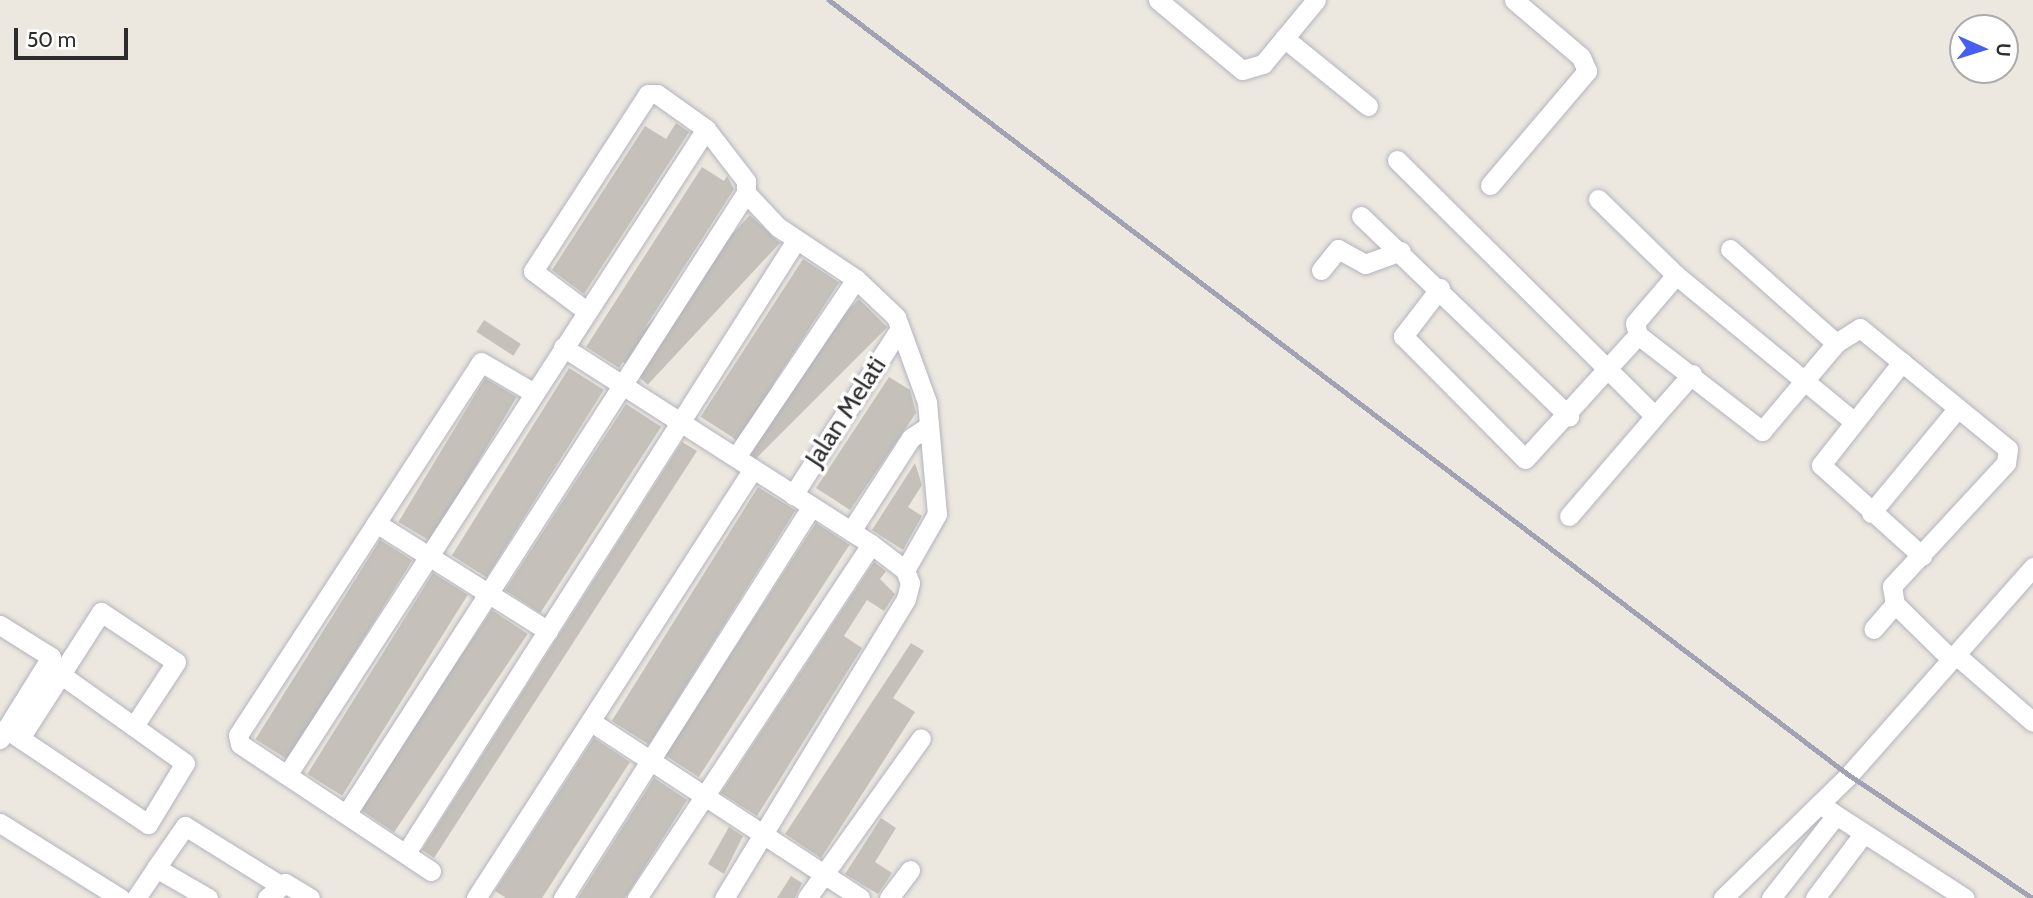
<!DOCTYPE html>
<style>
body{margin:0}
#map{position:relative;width:2033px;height:898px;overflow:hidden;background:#ece7df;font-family:Cabin,sans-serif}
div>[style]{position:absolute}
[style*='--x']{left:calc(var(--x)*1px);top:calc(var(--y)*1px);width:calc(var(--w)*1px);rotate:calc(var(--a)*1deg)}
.building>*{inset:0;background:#c5c1ba;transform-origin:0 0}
.roads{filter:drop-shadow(0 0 2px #b2b4be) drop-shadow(0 0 2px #b2b4be)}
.minor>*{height:19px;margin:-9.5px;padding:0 9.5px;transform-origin:9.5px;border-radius:9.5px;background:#fff}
.rail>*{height:4.5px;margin:-2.25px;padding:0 2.25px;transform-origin:2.25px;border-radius:2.25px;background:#a1a3b5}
span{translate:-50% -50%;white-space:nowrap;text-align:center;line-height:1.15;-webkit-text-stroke:7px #fff;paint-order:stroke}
.street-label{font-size:26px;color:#2c2c2c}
.north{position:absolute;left:1949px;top:14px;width:70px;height:70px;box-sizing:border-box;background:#fff;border:2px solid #ababab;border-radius:50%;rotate:93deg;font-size:19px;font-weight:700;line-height:28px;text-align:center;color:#2c2c2c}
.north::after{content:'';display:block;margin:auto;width:24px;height:32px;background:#475ff1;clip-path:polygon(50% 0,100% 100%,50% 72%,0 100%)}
.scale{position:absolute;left:14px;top:28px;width:114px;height:32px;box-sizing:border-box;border:4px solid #2c2c2c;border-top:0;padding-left:9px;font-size:21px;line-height:24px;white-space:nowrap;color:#2c2c2c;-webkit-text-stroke:5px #fff;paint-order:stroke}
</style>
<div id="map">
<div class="building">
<i style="clip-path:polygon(676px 123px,689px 132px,584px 294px,552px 270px,645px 126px,666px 139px)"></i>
<i style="clip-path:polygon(702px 167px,724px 181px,727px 176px,734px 189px,619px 368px,586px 347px)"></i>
<i style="left:750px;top:215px;width:41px;height:194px;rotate:43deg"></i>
<i style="left:803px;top:259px;width:43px;height:188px;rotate:33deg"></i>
<i style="left:859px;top:299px;width:40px;height:187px;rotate:45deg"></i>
<i style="left:484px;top:320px;width:44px;height:14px;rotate:33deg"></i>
<i style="left:569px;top:368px;width:41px;height:221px;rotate:32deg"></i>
<i style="clip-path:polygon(889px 377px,910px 390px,916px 413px,850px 510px,816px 488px)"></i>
<i style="left:485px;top:378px;width:37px;height:168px;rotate:31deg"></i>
<i style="left:626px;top:404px;width:42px;height:222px;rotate:33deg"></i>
<i style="clip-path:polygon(682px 442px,697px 451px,434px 858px,422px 850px)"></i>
<i style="clip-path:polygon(915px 463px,922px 485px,908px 507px,922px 516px,903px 550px,872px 530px)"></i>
<i style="left:758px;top:487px;width:44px;height:276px;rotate:32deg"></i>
<i style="left:816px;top:523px;width:40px;height:277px;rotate:33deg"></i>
<i style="left:380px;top:540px;width:38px;height:235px;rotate:32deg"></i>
<i style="clip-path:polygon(874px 562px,886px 571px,880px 579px,895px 594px,884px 611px,867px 600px,844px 636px,862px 648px,757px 816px,721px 793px)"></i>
<i style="left:433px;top:573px;width:41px;height:237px;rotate:32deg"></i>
<i style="left:492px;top:610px;width:43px;height:239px;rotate:34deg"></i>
<i style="clip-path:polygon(911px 643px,924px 651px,893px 698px,915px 712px,821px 858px,785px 834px)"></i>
<i style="clip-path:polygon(594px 738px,630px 762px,542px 898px,506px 898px,495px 891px)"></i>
<i style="clip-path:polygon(654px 778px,687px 800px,625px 898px,578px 898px)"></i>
<i style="clip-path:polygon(881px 818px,896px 828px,875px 862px,892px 873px,878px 894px,845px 874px)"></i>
<i style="clip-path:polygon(729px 827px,743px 836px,724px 874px,708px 864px)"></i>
<i style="clip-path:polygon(791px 876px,802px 883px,795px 898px,777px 898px)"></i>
</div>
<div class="roads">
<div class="minor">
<i style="--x:1158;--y:0;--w:109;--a:39.8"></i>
<i style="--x:1242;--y:70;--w:22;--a:-16"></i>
<i style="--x:1263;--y:64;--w:83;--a:-50.4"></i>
<i style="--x:1284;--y:38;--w:108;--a:39"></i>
<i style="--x:1397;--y:160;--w:363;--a:44.8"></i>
<i style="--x:1655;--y:416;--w:56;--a:-48.6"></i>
<i style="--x:1490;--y:185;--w:150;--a:-49.6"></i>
<i style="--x:1587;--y:71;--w:15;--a:-113"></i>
<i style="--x:1581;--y:57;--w:88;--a:-139.6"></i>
<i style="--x:1598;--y:199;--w:109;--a:44.3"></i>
<i style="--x:1676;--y:275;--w:229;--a:39.5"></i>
<i style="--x:1361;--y:216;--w:289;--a:43.9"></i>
<i style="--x:1730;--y:249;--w:142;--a:41.6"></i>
<i style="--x:1321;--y:270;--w:27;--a:-51"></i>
<i style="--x:1338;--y:249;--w:31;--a:29"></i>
<i style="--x:1365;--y:264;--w:38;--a:-20"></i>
<i style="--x:856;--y:279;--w:55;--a:43.5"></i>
<i style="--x:896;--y:317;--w:90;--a:70"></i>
<i style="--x:927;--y:402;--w:112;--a:84.9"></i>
<i style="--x:937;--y:514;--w:64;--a:119.7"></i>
<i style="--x:1440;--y:288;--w:61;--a:127.6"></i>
<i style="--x:1403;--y:336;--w:173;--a:45.2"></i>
<i style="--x:1525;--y:459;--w:168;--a:-47.7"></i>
<i style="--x:1638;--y:335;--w:12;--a:-104"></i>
<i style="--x:1635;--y:323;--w:63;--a:-49.5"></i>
<i style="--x:585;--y:310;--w:65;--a:-143.1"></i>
<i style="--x:533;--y:271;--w:211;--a:-57"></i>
<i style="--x:648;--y:94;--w:9;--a:0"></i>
<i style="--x:657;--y:94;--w:60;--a:35.5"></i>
<i style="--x:706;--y:129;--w:66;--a:52.4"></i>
<i style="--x:746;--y:181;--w:12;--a:90"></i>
<i style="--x:746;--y:193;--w:47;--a:46.7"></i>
<i style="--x:778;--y:227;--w:94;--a:33.7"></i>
<i style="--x:856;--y:279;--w:215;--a:124"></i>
<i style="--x:1638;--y:335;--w:157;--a:37.7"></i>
<i style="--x:1762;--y:431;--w:115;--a:-49.9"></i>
<i style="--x:1836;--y:343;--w:28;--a:-32"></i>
<i style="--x:1860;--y:328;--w:191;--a:39.3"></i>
<i style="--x:2008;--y:449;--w:14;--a:98"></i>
<i style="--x:2006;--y:463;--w:168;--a:132.8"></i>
<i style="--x:1892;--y:586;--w:18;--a:81"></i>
<i style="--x:1895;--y:604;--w:33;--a:131"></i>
<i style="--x:563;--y:347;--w:366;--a:32.6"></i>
<i style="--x:871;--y:544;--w:43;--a:37.4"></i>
<i style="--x:905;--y:570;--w:14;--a:69"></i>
<i style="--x:910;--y:583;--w:16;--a:104"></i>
<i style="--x:906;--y:599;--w:350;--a:121.3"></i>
<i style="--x:1902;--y:362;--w:131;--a:128.2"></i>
<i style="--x:1821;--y:465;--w:136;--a:42"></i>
<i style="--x:793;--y:495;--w:196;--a:-57.3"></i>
<i style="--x:1871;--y:513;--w:136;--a:-50.4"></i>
<i style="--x:1569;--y:516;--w:132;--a:-49.3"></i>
<i style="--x:376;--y:523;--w:203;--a:32.1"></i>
<i style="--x:851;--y:531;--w:111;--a:-57.2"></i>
<i style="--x:911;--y:438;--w:22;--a:-34"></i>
<i style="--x:1895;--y:604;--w:78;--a:44.5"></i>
<i style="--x:0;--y:625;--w:60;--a:32.1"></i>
<i style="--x:51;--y:657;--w:97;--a:121.9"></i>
<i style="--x:1955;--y:654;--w:103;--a:41.1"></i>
<i style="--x:593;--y:723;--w:319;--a:33.2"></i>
<i style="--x:6;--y:729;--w:171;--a:33.8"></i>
<i style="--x:148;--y:824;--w:71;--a:-58.8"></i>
<i style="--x:185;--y:763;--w:153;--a:-144.5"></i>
<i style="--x:20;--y:738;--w:150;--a:-57.3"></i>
<i style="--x:101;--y:612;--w:90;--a:33.7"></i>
<i style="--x:176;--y:662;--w:77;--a:123.3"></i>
<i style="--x:287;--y:775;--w:770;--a:-57.03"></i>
<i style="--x:347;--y:813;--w:737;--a:-57.24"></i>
<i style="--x:1836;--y:815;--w:153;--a:32.8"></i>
<i style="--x:0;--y:823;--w:142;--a:32"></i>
<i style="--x:406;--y:853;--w:724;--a:-57.52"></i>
<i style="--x:431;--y:871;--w:229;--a:-146.4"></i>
<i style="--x:240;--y:744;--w:9;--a:-103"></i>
<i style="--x:238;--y:735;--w:445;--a:-56.9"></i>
<i style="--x:481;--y:362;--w:61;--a:30.3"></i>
<i style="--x:136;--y:898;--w:36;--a:-56"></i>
<i style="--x:208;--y:898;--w:60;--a:-150"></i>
<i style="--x:156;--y:868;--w:51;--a:-55.4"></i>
<i style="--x:185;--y:826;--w:110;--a:31.9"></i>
<i style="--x:267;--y:898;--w:23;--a:-40"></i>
<i style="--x:285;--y:883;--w:29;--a:31"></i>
<i style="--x:476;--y:898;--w:511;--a:-57.15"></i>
<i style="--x:563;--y:898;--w:464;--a:-57.6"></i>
<i style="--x:637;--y:898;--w:424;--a:-56.5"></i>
<i style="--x:807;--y:898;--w:196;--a:-54.5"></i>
<i style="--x:889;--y:898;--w:35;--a:-53"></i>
<i style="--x:1723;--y:898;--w:176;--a:-44.3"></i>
<i style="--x:1849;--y:775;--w:278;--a:-48.5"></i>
<i style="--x:1771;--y:898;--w:105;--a:-51.9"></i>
<i style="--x:1836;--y:815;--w:12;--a:-145"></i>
<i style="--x:1815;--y:898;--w:81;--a:-53"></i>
</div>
</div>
<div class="rail">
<i style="--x:829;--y:0;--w:1281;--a:37.23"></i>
<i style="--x:1849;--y:775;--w:221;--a:33.8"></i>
</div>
<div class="street-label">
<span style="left:846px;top:412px;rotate:-57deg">Jalan Melati</span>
</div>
<div class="north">U</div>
<div class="scale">50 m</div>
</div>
